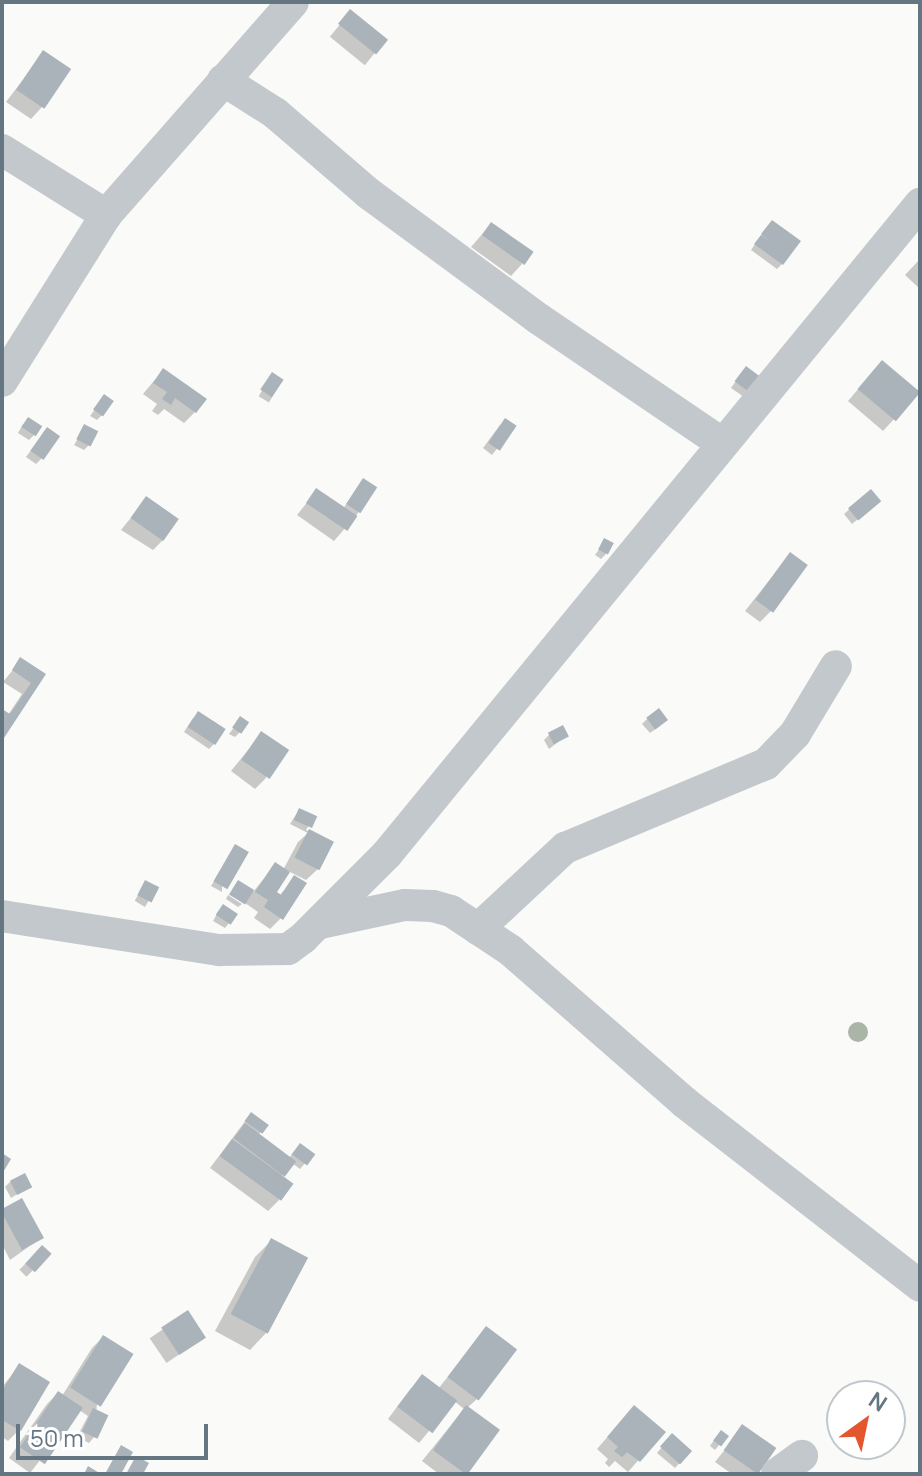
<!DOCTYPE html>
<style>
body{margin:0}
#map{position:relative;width:922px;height:1476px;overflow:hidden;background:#fafaf8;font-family:Manrope,sans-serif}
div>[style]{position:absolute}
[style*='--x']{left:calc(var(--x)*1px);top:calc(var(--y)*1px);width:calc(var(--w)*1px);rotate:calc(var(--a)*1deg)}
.shadow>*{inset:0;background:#0003;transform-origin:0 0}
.building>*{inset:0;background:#aab3b9;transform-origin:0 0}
.minor>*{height:32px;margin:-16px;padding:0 16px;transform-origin:16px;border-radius:16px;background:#c3c8cc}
.trees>*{width:20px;height:20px;margin:-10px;border-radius:50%;background:#aab4a7}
span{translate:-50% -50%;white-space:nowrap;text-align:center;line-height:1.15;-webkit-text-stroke:8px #fff;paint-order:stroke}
.frame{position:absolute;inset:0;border:4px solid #657683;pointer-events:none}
.north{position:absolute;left:826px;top:1380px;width:80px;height:80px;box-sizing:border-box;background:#fff;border:2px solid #c1c8cd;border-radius:50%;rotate:33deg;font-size:22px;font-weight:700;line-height:32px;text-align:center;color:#657683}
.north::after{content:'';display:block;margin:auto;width:28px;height:36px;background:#e4572e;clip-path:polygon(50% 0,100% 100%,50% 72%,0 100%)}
.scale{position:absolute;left:16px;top:1424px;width:192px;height:36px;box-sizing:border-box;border:4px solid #657683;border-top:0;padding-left:10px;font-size:24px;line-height:28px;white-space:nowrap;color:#657683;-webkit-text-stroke:6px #fff;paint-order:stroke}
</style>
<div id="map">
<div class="shadow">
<i style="left:350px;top:12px;width:45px;height:32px;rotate:39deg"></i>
<i style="clip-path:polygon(44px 52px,42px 107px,31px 119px,6px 102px)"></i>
<i style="clip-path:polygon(491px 224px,522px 264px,511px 276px,471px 247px)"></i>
<i style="clip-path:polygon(767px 227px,782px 264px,777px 269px,751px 250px)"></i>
<i style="clip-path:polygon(920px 259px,920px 289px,905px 275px)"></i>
<i style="clip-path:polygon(163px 370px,195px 412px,184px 423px,164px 409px,158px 415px,152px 411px,157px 404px,143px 394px)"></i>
<i style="left:272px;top:374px;width:12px;height:26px;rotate:31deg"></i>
<i style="clip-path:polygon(741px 374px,759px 378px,744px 397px,731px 388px)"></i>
<i style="clip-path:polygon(871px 374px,918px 393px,883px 431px,848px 401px)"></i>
<i style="clip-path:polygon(104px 397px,102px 415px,97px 420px,90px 416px)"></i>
<i style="clip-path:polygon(23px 424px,34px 435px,29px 440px,18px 433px)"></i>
<i style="clip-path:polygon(500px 425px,514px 427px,492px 455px,483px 448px)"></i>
<i style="clip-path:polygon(85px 427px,89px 445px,84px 450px,74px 445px)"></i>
<i style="clip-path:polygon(43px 434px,41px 459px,36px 464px,26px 457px)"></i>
<i style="clip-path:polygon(358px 486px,359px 512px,334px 541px,297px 515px,317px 490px,343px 509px)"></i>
<i style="clip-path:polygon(870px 491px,874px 506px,852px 524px,844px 514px)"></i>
<i style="clip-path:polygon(146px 499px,164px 539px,153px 550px,121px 530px)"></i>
<i style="clip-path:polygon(605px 541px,606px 554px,601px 559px,595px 555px)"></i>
<i style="clip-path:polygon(790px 554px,771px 611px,760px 622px,745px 611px)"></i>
<i style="clip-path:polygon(21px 660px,43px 675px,2px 737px,2px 711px,8px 715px,22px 694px,3px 682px)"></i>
<i style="clip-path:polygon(193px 718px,214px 744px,209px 749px,184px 732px)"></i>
<i style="clip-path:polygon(240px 719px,240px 732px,235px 737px,229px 734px)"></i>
<i style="clip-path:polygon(647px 719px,661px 725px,650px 733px,642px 724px)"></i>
<i style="clip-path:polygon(262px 733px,266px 778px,255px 789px,231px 771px)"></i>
<i style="clip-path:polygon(549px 735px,566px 736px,549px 749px,544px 740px)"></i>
<i style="clip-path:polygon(299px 810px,314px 817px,306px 830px,331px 843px,318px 869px,306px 880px,288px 871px,274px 892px,279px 896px,295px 878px,281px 918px,270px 929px,254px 918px,258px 912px,245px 903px,238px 883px,253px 892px,275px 865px,283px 870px,298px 842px,308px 833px,290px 824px)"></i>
<i style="clip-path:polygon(235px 847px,227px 887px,222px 886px,222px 892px,211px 886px)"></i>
<i style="left:146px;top:882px;width:12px;height:22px;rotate:31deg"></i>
<i style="clip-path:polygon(228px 895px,242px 904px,238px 907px,226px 899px)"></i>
<i style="clip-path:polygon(218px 912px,236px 914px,225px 928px,213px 921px)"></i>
<i style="clip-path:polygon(246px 1120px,261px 1132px,258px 1135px,289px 1158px,295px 1150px,313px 1154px,300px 1169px,292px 1163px,281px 1177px,279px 1200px,268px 1211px,210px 1168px)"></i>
<i style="clip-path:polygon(10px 1182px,30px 1186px,11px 1198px,5px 1187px)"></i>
<i style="clip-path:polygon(2px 1211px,41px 1238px,10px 1260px,2px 1244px)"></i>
<i style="clip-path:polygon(272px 1240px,266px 1333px,250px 1350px,215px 1331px,255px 1257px)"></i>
<i style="left:42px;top:1247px;width:10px;height:32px;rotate:45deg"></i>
<i style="left:187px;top:1313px;width:30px;height:45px;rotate:56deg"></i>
<i style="clip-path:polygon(487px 1328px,477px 1399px,467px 1408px,497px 1431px,464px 1474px,439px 1474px,422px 1461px,464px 1409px,454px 1401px,419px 1443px,388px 1419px,411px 1388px,438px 1389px)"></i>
<i style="clip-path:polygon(103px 1337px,94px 1437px,89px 1443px,77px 1437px,88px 1416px,79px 1410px,30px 1473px,9px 1458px,47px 1404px,58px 1393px,62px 1396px,92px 1348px)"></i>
<i style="clip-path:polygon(19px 1366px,19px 1430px,8px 1441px,2px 1437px,2px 1387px)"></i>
<i style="clip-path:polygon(623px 1419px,663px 1432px,628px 1472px,615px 1461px,609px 1467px,605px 1463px,608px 1459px,597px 1449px)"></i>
<i style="clip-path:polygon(743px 1427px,773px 1448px,754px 1474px,732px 1474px,715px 1462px)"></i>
<i style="clip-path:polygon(716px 1437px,720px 1444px,715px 1450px,710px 1446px)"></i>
<i style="clip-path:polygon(667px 1441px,690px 1451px,675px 1468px,657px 1453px)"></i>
</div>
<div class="building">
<i style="left:350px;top:9px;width:49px;height:19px;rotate:39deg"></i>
<i style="left:43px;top:50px;width:34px;height:48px;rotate:34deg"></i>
<i style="clip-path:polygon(772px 220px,801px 241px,783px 265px,754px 244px,761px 235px,771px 242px,761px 234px)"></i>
<i style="left:491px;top:222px;width:52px;height:16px;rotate:35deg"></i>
<i style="left:882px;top:360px;width:50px;height:38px;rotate:40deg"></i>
<i style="left:746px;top:366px;width:20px;height:19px;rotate:37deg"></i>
<i style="clip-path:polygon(163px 368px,207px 399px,196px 413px,175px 398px,171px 405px,162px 399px,167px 392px,153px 383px)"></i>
<i style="left:272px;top:372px;width:14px;height:21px;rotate:34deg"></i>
<i style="left:104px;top:394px;width:12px;height:19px;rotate:35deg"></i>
<i style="left:28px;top:417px;width:17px;height:12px;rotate:33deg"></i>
<i style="left:505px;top:418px;width:14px;height:30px;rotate:34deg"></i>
<i style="left:84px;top:424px;width:16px;height:17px;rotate:27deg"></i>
<i style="left:47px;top:427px;width:16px;height:29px;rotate:35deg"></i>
<i style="left:363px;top:478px;width:17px;height:31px;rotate:33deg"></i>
<i style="left:316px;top:488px;width:50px;height:18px;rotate:34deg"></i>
<i style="left:871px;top:489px;width:16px;height:30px;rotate:50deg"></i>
<i style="left:146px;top:496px;width:40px;height:27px;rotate:35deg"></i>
<i style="left:604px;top:538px;width:11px;height:13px;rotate:27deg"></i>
<i style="left:790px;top:552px;width:22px;height:59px;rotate:36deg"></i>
<i style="clip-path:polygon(20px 657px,46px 674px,2px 741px,2px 709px,10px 714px,31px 683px,12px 670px)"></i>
<i style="left:659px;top:708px;width:15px;height:16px;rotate:53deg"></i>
<i style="left:198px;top:711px;width:33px;height:19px;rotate:33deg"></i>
<i style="left:240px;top:716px;width:11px;height:14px;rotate:34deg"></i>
<i style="left:563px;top:725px;width:13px;height:17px;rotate:63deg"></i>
<i style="left:261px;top:731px;width:34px;height:35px;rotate:34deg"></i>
<i style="left:299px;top:808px;width:20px;height:13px;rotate:24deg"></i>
<i style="left:309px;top:829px;width:28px;height:32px;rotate:27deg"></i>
<i style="left:235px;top:844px;width:16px;height:43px;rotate:30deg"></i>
<i style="clip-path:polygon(275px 862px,290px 872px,277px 892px,281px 895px,294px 875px,307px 883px,283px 920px,264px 907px,268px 900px,255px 892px)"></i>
<i style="left:145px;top:880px;width:16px;height:17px;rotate:27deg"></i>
<i style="left:238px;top:880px;width:19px;height:17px;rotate:32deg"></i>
<i style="left:223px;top:904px;width:18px;height:13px;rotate:34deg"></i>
<i style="left:251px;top:1112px;width:22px;height:11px;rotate:36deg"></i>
<i style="left:245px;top:1123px;width:64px;height:19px;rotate:37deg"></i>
<i style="left:232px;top:1139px;width:76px;height:21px;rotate:36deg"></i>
<i style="left:300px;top:1143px;width:19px;height:14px;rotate:36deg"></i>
<i style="clip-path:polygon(2px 1153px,11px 1159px,2px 1174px)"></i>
<i style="left:25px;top:1173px;width:16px;height:17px;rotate:63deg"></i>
<i style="clip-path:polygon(22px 1198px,44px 1238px,22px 1250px,2px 1213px,2px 1209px)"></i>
<i style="left:271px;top:1238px;width:42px;height:86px;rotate:28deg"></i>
<i style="left:42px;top:1245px;width:13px;height:25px;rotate:42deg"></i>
<i style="left:188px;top:1310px;width:33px;height:32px;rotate:57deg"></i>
<i style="left:486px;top:1326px;width:39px;height:64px;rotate:37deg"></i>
<i style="left:103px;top:1335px;width:36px;height:62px;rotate:32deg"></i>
<i style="clip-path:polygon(19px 1363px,50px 1382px,21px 1431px,2px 1420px,2px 1391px)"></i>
<i style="left:422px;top:1374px;width:44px;height:41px;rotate:37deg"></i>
<i style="left:58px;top:1391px;width:30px;height:68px;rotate:34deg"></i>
<i style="left:466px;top:1405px;width:42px;height:56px;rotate:36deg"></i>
<i style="clip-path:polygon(634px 1405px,666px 1432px,640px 1462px,627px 1452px,622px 1457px,614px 1451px,618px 1447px,607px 1437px)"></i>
<i style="left:93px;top:1408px;width:17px;height:26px;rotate:25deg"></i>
<i style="left:742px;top:1424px;width:42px;height:32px;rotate:35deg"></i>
<i style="left:721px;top:1430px;width:10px;height:13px;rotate:37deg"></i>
<i style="left:672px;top:1433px;width:27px;height:18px;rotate:42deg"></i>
<i style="clip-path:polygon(121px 1445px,133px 1452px,121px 1474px,105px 1474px)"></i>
<i style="clip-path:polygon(136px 1456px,149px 1463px,143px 1474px,126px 1474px)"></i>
<i style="clip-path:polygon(88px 1466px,101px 1474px,84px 1474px)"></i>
</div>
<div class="minor">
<i style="--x:223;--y:80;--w:62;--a:32.4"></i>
<i style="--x:275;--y:113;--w:123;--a:40.7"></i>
<i style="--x:368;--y:193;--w:212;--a:36.4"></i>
<i style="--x:539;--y:319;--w:222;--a:34.2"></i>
<i style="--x:2;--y:150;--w:123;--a:32"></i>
<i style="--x:2;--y:381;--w:196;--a:-57.9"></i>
<i style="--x:106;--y:215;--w:283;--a:-48.7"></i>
<i style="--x:2;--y:916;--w:221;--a:8.9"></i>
<i style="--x:220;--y:950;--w:68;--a:-0.8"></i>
<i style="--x:288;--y:949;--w:19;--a:-36"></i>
<i style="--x:303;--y:938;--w:119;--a:-45"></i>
<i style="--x:387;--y:854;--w:841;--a:-50.65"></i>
<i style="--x:320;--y:923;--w:87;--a:-12"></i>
<i style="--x:405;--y:905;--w:28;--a:2"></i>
<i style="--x:433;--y:906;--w:19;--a:16"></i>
<i style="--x:451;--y:911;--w:71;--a:33.5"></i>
<i style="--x:510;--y:950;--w:231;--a:41.1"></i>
<i style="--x:684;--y:1102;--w:299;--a:37.9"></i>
<i style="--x:478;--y:929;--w:119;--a:-43"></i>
<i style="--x:565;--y:848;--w:218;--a:-22.7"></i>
<i style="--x:766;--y:764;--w:42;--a:-46"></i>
<i style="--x:795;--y:734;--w:79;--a:-58.9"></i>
<i style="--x:777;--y:1474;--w:31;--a:-36"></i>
</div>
<div class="trees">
<i style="left:858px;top:1032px"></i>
</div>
<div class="frame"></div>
<div class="north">N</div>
<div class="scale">50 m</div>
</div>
